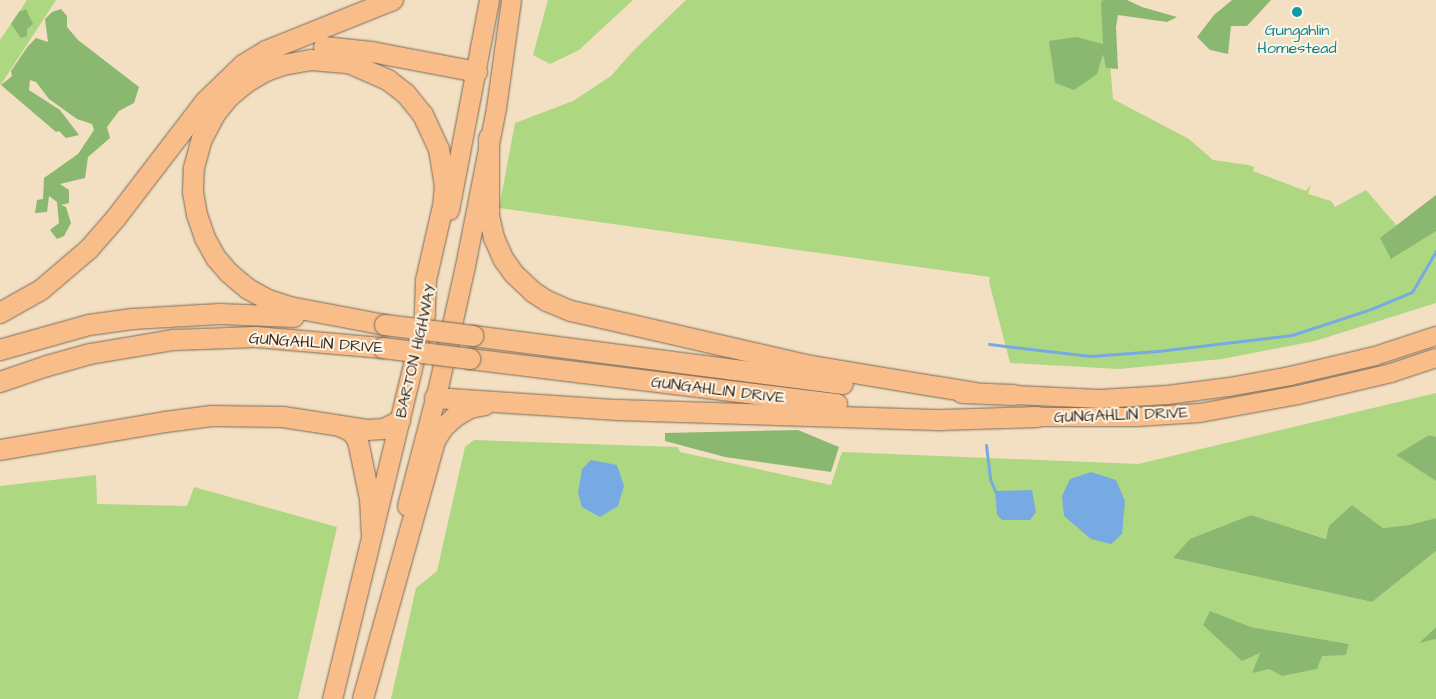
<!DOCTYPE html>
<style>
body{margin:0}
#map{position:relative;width:1436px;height:699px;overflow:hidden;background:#f3dfc2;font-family:"Architects Daughter",sans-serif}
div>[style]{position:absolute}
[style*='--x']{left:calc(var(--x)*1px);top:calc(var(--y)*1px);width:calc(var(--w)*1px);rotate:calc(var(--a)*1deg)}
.green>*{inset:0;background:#aed782}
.forest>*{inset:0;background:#8ab870}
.water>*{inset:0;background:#77aae3}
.stream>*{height:3px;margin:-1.5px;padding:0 1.5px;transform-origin:1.5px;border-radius:1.5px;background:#77aae3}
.roads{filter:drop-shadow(0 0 1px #7b6957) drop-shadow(0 0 1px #7b6957)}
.primary>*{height:18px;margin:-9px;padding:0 9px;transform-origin:9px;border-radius:9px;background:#f8bd89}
.trunk>*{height:19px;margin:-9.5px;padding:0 9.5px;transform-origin:9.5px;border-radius:9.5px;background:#f8bd89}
.motorway>*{height:20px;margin:-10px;padding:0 10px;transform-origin:10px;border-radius:10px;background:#f8bd89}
.bridges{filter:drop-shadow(0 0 1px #7b6957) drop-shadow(0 0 1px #7b6957)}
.motorway-bridge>*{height:20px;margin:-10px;padding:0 10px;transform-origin:10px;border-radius:10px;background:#f8bd89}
.dots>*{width:14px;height:14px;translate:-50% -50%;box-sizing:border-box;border:2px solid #fcf5e5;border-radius:50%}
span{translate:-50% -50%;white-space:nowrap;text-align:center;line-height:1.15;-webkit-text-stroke:4px #fcf5e5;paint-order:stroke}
.culture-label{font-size:16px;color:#0d838f}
.street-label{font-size:16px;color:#3b2a1e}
</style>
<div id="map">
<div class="green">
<i style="clip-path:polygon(27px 0,56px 0,0 86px,0 40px)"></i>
<i style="clip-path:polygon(548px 0,633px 0,579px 50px,550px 64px,533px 55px)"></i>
<i style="clip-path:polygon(686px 0,1105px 0,1113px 99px,1189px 139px,1213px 160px,1248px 165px,1254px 167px,1253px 171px,1306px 191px,1311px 185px,1308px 194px,1331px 201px,1335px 207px,1366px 190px,1402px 232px,1436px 207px,1436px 303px,1315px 341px,1222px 359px,1119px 369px,1010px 363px,989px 282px,990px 277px,499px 208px,515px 123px,573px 101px,611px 76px,633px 51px)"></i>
<i style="clip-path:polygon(evenodd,1436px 393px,1436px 437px,1429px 435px,1397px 455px,1436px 481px,1436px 518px,1409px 525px,1383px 528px,1352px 505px,1327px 539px,1250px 515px,1173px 558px,1372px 602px,1436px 551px,1436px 627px,1420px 642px,1436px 639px,1436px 699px,391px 699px,416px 588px,437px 571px,465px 447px,474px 440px,678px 447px,680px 452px,831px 485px,842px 452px,1138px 464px,1436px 393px,1210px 612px,1251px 627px,1349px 644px,1346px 655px,1260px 652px,1210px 612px)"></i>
<i style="clip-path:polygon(96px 475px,97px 504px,187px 506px,194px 487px,337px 527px,298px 699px,0 699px,0 486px)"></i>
</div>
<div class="forest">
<i style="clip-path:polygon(1103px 0,1127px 0,1142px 7px,1177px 17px,1167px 22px,1118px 15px,1116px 27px,1118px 69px,1106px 68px,1103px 54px,1097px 74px,1074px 90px,1055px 83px,1049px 41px,1076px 37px,1103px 44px,1101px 2px)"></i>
<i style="clip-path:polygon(1232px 0,1271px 0,1247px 26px,1231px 26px,1228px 54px,1210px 50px,1197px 37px,1214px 15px)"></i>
<i style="clip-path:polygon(26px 9px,33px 24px,27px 29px,27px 36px,21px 38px,11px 24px,19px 12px)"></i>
<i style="clip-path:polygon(61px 9px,67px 16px,67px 27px,78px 40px,139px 87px,134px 103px,119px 111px,107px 127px,110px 138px,88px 157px,85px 178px,60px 184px,69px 190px,69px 203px,61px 205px,66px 207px,71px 223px,64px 236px,57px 239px,50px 230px,59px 223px,57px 202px,49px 196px,47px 212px,35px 213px,37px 200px,43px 199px,44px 178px,78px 154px,94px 130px,92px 124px,77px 119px,49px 99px,36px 82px,30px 80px,29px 90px,60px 110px,79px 135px,66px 138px,59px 131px,56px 132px,1px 85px,12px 76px,11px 71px,28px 46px,36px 38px,48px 42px,45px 19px,52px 12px)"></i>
<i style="clip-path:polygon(1436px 195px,1436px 231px,1391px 259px,1380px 238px)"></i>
<i style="clip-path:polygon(798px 430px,839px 447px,831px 472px,725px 457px,665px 441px,665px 433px)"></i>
<i style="clip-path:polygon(1429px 435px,1436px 437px,1436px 481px,1396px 455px)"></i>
<i style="clip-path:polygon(1352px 505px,1383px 528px,1409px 525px,1436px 518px,1436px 551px,1372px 602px,1173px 558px,1190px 539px,1251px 515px,1326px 539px,1329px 526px)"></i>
<i style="clip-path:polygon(1210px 611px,1251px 627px,1349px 644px,1346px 655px,1322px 656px,1317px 669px,1282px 676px,1269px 669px,1252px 673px,1260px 653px,1242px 661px,1203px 625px)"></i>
<i style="clip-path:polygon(1436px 627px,1436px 639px,1419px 643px)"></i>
</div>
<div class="water">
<i style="clip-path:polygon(591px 460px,617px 465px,624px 486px,618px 506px,600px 517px,582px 507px,578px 493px,582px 469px)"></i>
<i style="clip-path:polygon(1091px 472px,1116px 480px,1125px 501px,1122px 534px,1111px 544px,1091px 539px,1064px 516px,1062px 496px,1070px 479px)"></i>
<i style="clip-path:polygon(1032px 490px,1036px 512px,1030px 520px,1002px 520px,997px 515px,995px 491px)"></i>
</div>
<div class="stream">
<i style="--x:989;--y:344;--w:102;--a:6.8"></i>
<i style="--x:1090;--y:356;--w:68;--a:-4.2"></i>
<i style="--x:1158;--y:351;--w:135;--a:-6.8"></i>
<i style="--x:1292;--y:335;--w:83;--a:-18.2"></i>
<i style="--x:1371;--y:309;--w:44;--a:-22.5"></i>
<i style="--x:1412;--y:292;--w:48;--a:-59.7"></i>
<i style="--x:986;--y:445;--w:34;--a:83"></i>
<i style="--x:990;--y:479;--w:13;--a:67"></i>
</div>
<div class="roads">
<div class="primary">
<i style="--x:1014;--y:395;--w:86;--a:2.7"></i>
<i style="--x:1100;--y:399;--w:67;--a:-3.4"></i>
<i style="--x:1167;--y:395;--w:63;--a:-7.4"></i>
<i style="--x:1229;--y:387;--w:62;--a:-10.2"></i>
<i style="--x:1290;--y:376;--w:87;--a:-13.2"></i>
<i style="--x:1375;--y:356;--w:64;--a:-18.2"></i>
<i style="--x:1038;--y:417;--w:99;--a:0"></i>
<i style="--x:1137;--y:417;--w:63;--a:-3.6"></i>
<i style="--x:1200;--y:413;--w:100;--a:-10.4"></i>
<i style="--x:1298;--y:395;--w:96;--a:-13.3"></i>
<i style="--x:1391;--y:373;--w:47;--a:-18.4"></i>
</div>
<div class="trunk">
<i style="--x:449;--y:210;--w:214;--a:-79.2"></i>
<i style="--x:407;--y:506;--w:127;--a:-75.4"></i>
<i style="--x:439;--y:383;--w:120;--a:-77.5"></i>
<i style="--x:465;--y:266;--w:161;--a:-78.9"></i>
<i style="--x:496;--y:108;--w:109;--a:-82.1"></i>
<i style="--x:332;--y:699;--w:395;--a:-76.4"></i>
</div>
<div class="motorway">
<i style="--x:324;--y:47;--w:48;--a:5.9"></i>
<i style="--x:372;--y:52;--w:107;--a:10.8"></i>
<i style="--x:489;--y:138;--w:78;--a:90"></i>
<i style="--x:489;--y:216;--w:23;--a:77"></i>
<i style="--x:494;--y:238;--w:24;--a:66"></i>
<i style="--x:504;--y:260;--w:17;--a:54"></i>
<i style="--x:514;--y:274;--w:26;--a:43"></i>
<i style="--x:533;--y:292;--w:17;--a:33"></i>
<i style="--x:547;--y:301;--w:26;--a:23"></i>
<i style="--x:571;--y:311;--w:247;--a:12.9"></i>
<i style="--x:812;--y:366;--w:165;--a:9.4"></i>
<i style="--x:0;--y:313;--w:47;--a:-29.3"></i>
<i style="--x:41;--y:290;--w:63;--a:-40.5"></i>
<i style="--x:89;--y:249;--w:41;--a:-48.9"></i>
<i style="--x:116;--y:218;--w:146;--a:-52.5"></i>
<i style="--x:205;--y:102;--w:53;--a:-44.2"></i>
<i style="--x:243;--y:65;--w:27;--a:-31"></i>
<i style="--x:266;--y:51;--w:137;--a:-21.9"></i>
<i style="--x:385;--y:325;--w:97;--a:-169.3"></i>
<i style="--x:290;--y:307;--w:23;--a:-162"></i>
<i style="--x:268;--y:300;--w:23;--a:-151"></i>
<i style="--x:248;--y:289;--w:25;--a:-140"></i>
<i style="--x:229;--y:273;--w:20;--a:-131"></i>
<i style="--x:216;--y:258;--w:23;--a:-119"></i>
<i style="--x:205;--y:238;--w:24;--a:-109"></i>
<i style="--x:197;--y:215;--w:23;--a:-100"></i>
<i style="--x:193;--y:192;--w:24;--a:-88"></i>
<i style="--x:194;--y:168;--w:30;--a:-75"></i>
<i style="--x:202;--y:139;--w:30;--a:-62"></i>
<i style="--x:216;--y:113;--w:21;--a:-51"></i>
<i style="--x:229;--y:97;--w:23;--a:-40"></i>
<i style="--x:247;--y:82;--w:22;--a:-30"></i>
<i style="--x:266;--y:71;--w:18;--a:-19"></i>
<i style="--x:283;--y:65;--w:28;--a:-10"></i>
<i style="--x:311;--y:60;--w:38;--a:5"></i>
<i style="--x:349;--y:63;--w:43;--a:23.6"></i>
<i style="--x:388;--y:80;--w:23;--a:38"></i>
<i style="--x:406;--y:94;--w:27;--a:51"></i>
<i style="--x:423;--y:115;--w:38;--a:65"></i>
<i style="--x:439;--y:149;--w:36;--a:81"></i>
<i style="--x:445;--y:185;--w:21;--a:95"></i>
<i style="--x:443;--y:206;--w:76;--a:102.9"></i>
<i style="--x:426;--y:280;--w:35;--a:92"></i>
<i style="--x:473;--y:336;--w:373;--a:7.4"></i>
<i style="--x:0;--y:350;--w:92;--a:-15.7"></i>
<i style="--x:89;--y:325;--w:44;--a:-7.8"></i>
<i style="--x:133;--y:319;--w:87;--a:-3.3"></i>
<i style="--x:220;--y:314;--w:74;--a:2.3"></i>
<i style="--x:470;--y:359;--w:370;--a:7"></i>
<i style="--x:0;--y:382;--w:50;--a:-18.8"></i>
<i style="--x:47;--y:366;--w:45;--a:-15.6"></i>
<i style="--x:90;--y:354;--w:85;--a:-9.5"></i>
<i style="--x:174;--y:340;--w:82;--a:-2.1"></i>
<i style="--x:256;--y:337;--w:127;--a:5"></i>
<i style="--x:962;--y:393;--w:52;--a:2.2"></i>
<i style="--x:435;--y:398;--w:183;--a:3.8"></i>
<i style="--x:618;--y:410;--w:323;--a:1.8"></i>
<i style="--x:941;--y:420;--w:97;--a:-1.8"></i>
<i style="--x:340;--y:426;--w:13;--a:27"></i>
<i style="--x:352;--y:432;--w:11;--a:56"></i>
<i style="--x:358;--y:441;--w:59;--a:78.3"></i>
<i style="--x:370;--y:499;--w:34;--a:87"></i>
<i style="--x:0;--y:450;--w:167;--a:-9.6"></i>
<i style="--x:165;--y:422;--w:47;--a:-7.3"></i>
<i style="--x:212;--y:416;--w:71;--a:0.8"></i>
<i style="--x:283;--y:417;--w:85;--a:8.8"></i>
<i style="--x:367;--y:430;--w:17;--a:-3"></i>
<i style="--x:384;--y:429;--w:18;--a:-27"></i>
<i style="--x:363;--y:699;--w:268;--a:-74.4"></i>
<i style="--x:435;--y:441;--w:15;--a:-58"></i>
<i style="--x:443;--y:428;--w:16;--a:-43"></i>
<i style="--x:455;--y:417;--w:17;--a:-31"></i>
<i style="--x:470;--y:408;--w:15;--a:-11"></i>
</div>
</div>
<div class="bridges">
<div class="motorway-bridge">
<i style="--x:385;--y:325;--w:89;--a:7.1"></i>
<i style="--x:383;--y:348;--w:88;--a:7.2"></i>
</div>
</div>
<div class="dots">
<i style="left:1297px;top:12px;background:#0f9aa8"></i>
</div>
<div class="culture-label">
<span style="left:1297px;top:39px">Gungahlin<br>Homestead</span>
</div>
<div class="street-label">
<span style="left:316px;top:343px;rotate:4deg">GUNGAHLIN DRIVE</span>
<span style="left:416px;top:351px;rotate:-77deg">BARTON HIGHWAY</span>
<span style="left:718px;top:390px;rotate:7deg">GUNGAHLIN DRIVE</span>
<span style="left:1121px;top:415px;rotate:-2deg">GUNGAHLIN DRIVE</span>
</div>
</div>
